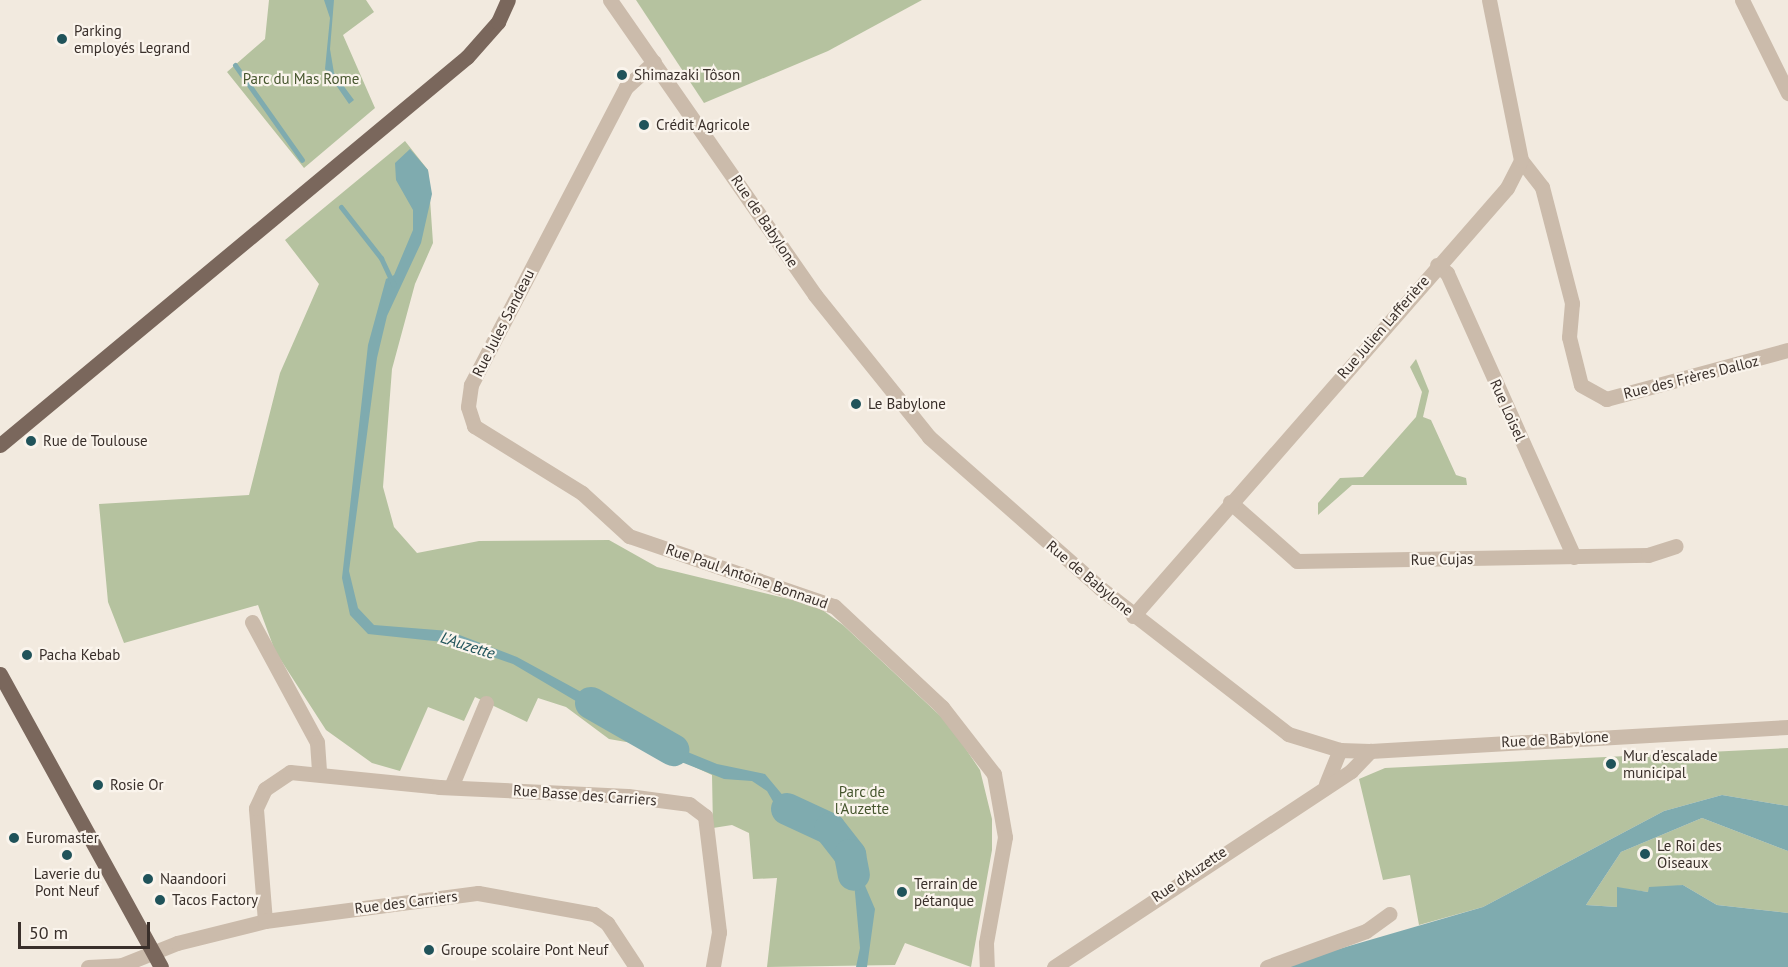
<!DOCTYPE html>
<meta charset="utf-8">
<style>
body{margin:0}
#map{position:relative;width:1788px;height:967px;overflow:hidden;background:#f2eadf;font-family:"PT Sans",sans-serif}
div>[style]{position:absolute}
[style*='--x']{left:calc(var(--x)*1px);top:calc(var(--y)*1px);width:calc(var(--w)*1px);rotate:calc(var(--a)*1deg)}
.green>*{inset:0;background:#b5c29f}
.water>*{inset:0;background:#7fabaf}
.stream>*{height:5px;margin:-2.5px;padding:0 2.5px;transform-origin:2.5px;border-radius:2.5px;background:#7fabaf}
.river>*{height:32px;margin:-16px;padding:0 16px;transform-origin:16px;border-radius:16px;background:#7fabaf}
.minor>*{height:15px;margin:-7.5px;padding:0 7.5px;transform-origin:7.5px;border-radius:7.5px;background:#cbbbab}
.major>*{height:15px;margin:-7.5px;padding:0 7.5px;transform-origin:7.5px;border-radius:7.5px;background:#7a675c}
.dots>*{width:16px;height:16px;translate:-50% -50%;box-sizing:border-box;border:3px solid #faf4ec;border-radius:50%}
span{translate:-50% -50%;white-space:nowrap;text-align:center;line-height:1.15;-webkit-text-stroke:4.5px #faf4ec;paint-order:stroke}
.poi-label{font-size:15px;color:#392f2a}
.left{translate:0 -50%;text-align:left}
.park-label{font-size:15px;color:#46562e}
.street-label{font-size:15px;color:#392f2a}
.water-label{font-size:16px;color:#20535a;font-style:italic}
.scale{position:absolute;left:18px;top:922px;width:132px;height:27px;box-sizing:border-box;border:3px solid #392f2a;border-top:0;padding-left:8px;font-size:18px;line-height:21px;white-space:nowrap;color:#392f2a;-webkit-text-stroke:4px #faf4ec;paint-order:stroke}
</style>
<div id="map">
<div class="green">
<i style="clip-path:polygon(269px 0,366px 0,374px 12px,343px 35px,375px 108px,304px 168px,227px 72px,265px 39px)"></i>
<i style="clip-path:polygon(636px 0,922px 0,828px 51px,704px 103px)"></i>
<i style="clip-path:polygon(405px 141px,428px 170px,433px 243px,415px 284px,392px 369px,383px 487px,394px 527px,417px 553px,479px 541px,609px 540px,657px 567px,817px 606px,843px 625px,949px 724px,980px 770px,992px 819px,992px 850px,971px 967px,905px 943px,895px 965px,767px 967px,777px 878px,753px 879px,749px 833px,732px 825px,713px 828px,712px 775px,649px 746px,609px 739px,566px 707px,538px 698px,527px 722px,475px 697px,464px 721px,428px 707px,400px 771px,372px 763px,326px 730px,275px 651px,258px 605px,124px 643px,108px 602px,99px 504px,249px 495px,280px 373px,319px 284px,285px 240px)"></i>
<i style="clip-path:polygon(1416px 359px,1429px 391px,1423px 417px,1431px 420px,1456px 475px,1466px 478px,1467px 485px,1352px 485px,1318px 515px,1318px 503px,1340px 478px,1363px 477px,1416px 417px,1422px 392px,1410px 367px)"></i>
<i style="clip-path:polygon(1788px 748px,1788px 806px,1722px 795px,1664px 811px,1483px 907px,1419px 925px,1410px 875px,1383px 880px,1359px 779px,1385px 768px)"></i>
<i style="clip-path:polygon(1702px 818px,1788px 851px,1788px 913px,1717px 905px,1683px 885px,1648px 892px,1618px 888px,1617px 907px,1586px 905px,1621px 852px)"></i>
</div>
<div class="water">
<i style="clip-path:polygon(324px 0,334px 0,330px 49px,334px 73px,354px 100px,349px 104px,325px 69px,330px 18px)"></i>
<i style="clip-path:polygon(410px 149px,428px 170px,432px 194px,421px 243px,387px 316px,377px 358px,349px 571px,358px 608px,374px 625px,449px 631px,517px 657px,629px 718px,625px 730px,513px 664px,453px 643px,368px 634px,350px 615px,342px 578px,368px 345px,386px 279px,394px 275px,413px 230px,413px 210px,396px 180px,395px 163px)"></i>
<i style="clip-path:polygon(638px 724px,663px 742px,717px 764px,765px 774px,790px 804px,833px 825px,817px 830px,782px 817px,767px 791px,752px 781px,724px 779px,636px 744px)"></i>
<i style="clip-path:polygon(1722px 795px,1788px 806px,1788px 851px,1702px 818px,1621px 852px,1586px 905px,1617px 907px,1617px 887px,1648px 892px,1649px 887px,1683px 885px,1717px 905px,1788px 913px,1788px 967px,1277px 967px,1483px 907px,1664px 811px)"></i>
<i style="clip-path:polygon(843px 834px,875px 909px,867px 967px,856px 967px,860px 948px,854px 882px,829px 839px)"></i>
</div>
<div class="stream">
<i style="--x:235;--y:65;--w:116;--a:54.8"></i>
<i style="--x:341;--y:207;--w:65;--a:51.9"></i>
<i style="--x:381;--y:258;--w:29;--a:65"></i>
</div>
<div class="river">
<i style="--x:591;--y:703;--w:95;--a:29.8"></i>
<i style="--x:787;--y:809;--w:47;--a:24.9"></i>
<i style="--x:830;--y:829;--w:33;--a:52"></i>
<i style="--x:850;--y:855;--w:20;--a:79"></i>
</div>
<div class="minor">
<i style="--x:610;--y:0;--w:359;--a:55.2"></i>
<i style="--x:815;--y:295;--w:182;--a:51.2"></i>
<i style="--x:929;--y:437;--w:228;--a:41.4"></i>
<i style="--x:1100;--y:588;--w:238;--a:37.8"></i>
<i style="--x:1288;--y:734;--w:54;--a:17.1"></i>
<i style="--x:1340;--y:750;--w:30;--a:2"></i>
<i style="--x:1370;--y:751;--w:419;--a:-3.3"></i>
<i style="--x:1742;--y:0;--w:104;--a:63.7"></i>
<i style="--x:654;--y:62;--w:38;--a:138"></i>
<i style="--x:626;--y:87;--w:336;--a:117.5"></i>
<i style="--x:471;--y:385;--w:22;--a:98"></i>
<i style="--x:468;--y:407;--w:20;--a:72"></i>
<i style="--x:474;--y:426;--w:127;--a:31.8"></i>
<i style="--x:582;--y:493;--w:64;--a:42.5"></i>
<i style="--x:629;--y:536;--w:217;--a:18.9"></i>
<i style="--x:834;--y:606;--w:148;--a:43.1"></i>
<i style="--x:942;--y:707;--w:85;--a:52.2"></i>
<i style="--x:994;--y:774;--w:64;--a:80.1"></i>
<i style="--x:1005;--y:837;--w:108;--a:100.2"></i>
<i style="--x:986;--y:943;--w:24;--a:88"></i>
<i style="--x:1521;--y:160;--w:34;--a:52"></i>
<i style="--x:1542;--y:187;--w:120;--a:75.5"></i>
<i style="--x:1572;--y:303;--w:34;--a:95"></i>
<i style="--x:1569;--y:337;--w:49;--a:76"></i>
<i style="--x:1581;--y:385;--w:29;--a:29"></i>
<i style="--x:1606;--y:399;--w:188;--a:-15.1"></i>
<i style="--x:1437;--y:265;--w:13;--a:39"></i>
<i style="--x:1447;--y:273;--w:311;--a:65.9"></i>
<i style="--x:1230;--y:502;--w:89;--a:41.4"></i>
<i style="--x:1297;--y:561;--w:351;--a:-1"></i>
<i style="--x:1648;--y:555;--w:29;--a:-18"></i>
<i style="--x:1133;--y:616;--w:568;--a:-48.85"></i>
<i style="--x:1507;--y:188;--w:31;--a:-63"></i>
<i style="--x:1521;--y:160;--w:163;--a:-101.3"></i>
<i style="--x:252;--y:622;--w:136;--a:61.6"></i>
<i style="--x:317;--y:742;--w:31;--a:86"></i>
<i style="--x:1326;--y:784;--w:37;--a:-68"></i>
<i style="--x:451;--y:787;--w:91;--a:-67.4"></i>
<i style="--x:265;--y:921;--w:113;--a:-94.6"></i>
<i style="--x:256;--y:808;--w:21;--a:-65"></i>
<i style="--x:265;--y:789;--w:30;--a:-34"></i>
<i style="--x:290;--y:772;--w:150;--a:5.7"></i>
<i style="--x:439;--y:787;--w:189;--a:2.7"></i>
<i style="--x:628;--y:796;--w:62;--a:7.5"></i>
<i style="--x:689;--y:804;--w:20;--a:37"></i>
<i style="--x:705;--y:816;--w:117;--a:83.1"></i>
<i style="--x:719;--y:932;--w:36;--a:100"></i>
<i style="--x:88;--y:967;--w:34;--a:-3"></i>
<i style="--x:122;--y:965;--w:59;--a:-21.8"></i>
<i style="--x:177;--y:943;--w:91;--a:-14"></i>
<i style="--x:265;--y:921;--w:215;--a:-7.5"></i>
<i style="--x:478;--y:893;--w:118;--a:10.3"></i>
<i style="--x:594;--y:914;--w:16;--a:35"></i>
<i style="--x:607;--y:923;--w:53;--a:56.6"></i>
<i style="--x:1054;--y:967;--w:356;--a:-33.4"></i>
<i style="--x:1351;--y:771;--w:28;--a:-46"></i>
<i style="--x:1267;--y:967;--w:105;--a:-20"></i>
<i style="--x:1366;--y:931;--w:29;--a:-36"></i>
</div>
<div class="major">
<i style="--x:0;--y:445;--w:607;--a:-39.72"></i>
<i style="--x:467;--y:57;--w:47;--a:-48.5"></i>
<i style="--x:498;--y:22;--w:24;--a:-66"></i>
<i style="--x:0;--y:674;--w:334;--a:61.2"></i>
</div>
<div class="dots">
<i style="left:62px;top:39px;background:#20535a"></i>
<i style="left:622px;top:75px;background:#20535a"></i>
<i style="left:644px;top:125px;background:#20535a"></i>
<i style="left:856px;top:404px;background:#20535a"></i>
<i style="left:31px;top:441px;background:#20535a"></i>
<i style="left:27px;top:655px;background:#20535a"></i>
<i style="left:1611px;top:764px;background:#20535a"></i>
<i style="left:98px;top:785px;background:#20535a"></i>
<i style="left:14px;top:838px;background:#20535a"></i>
<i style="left:1645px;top:854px;background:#20535a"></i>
<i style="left:67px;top:855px;background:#20535a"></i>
<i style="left:148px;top:879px;background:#20535a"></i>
<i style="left:902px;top:892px;background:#20535a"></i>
<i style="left:160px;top:900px;background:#20535a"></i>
<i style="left:429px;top:950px;background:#20535a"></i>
</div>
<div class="poi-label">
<span class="left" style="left:74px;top:39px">Parking<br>employés Legrand</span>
<span class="left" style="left:634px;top:75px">Shimazaki Tôson</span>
<span class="left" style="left:656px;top:125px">Crédit Agricole</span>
<span class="left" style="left:868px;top:404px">Le Babylone</span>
<span class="left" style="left:43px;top:441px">Rue de Toulouse</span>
<span class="left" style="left:39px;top:655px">Pacha Kebab</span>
<span class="left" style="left:1623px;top:764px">Mur d'escalade<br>municipal</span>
<span class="left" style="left:110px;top:785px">Rosie Or</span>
<span class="left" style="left:26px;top:838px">Euromaster</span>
<span class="left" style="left:1657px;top:854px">Le Roi des<br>Oiseaux</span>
<span style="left:67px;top:882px">Laverie du<br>Pont Neuf</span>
<span class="left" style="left:160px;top:879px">Naandoori</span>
<span class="left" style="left:914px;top:892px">Terrain de<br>pétanque</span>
<span class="left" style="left:172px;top:900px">Tacos Factory</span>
<span class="left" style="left:441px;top:950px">Groupe scolaire Pont Neuf</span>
</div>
<div class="park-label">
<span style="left:301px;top:79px">Parc du Mas Rome</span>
<span style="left:862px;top:800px">Parc de<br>l'Auzette</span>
</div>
<div class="street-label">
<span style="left:765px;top:221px;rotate:56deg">Rue de Babylone</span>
<span style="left:503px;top:323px;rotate:-63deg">Rue Jules Sandeau</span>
<span style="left:1383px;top:327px;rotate:-49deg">Rue Julien Lafferière</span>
<span style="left:1691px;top:377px;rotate:-14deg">Rue des Frères Dalloz</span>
<span style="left:1508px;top:410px;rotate:66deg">Rue Loisel</span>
<span style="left:1442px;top:559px;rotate:-1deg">Rue Cujas</span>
<span style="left:747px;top:576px;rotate:19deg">Rue Paul Antoine Bonnaud</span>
<span style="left:1090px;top:578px;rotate:40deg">Rue de Babylone</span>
<span style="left:1555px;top:739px;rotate:-3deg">Rue de Babylone</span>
<span style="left:585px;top:795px;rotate:4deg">Rue Basse des Carriers</span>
<span style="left:1189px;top:874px;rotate:-34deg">Rue d'Auzette</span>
<span style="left:406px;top:902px;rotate:-7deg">Rue des Carriers</span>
</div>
<div class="water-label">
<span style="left:468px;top:645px;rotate:18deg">L'Auzette</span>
</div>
<div class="scale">50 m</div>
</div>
